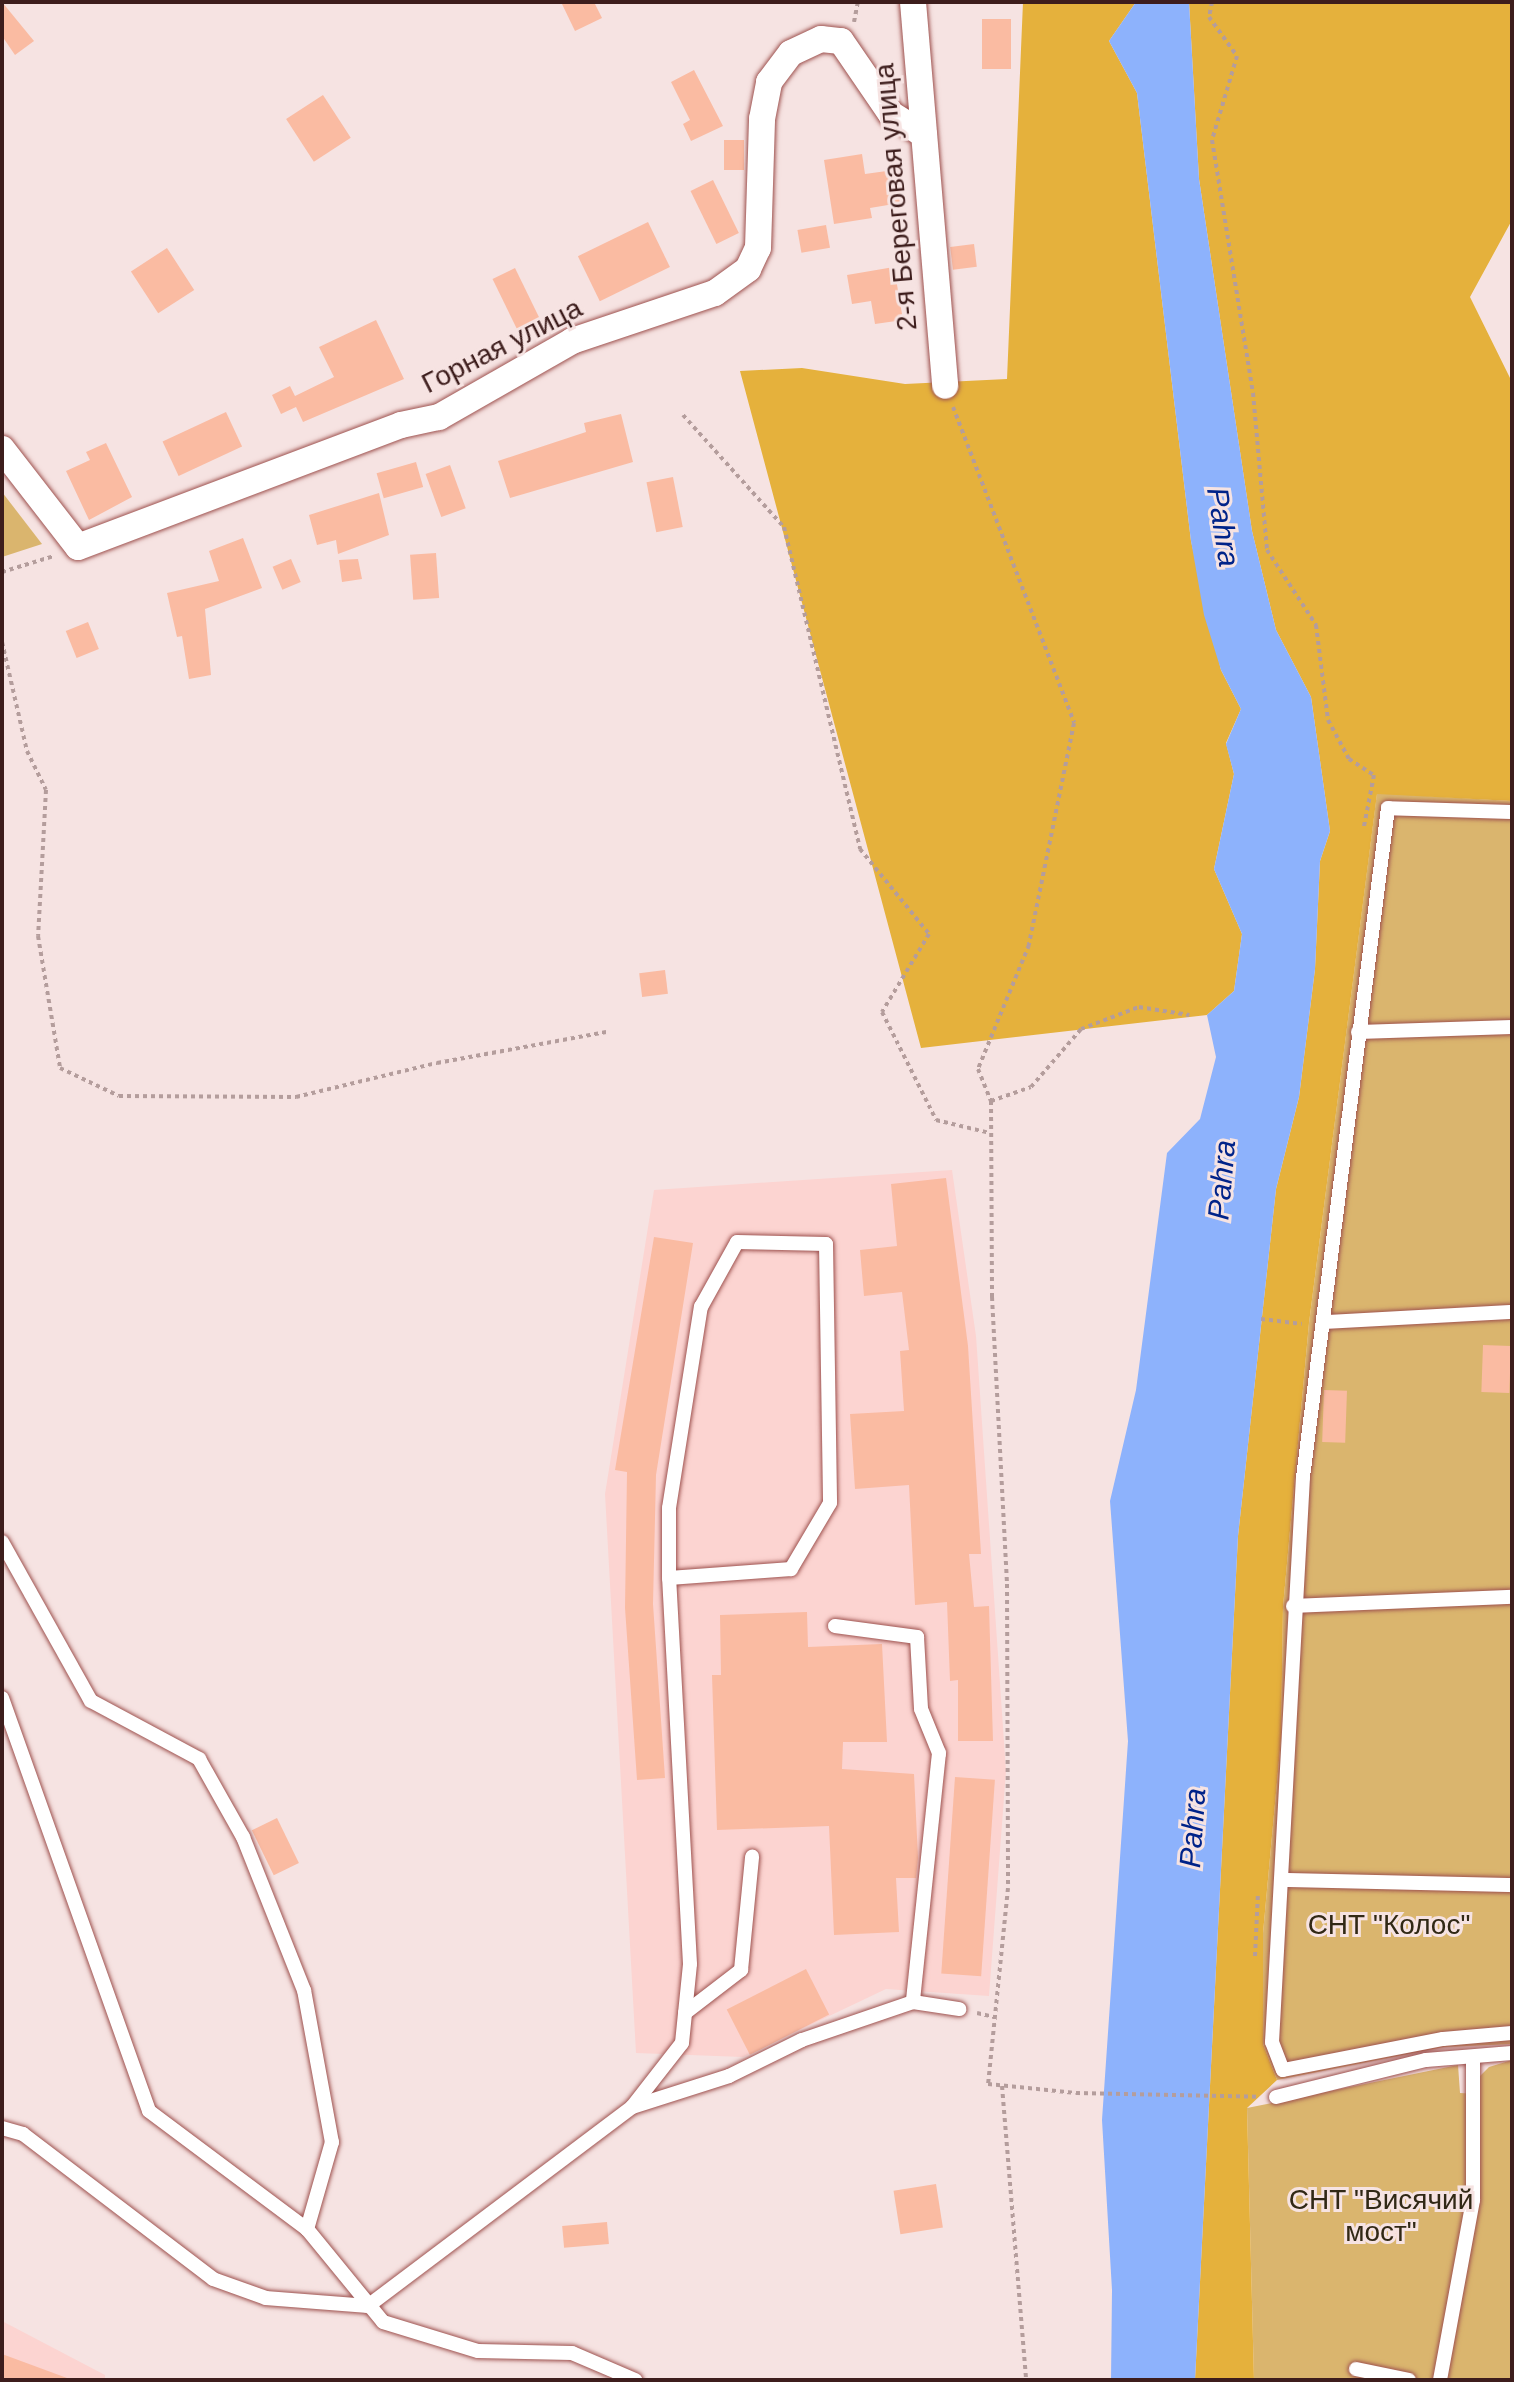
<!DOCTYPE html>
<meta charset="utf-8">
<style>
body{margin:0}
#map{position:relative;width:1514px;height:2382px;overflow:hidden;background:#f6e3e2;font-family:Arial,sans-serif}
div>[style]{position:absolute}
[style*='--x']{left:calc(var(--x)*1px);top:calc(var(--y)*1px);width:calc(var(--w)*1px);rotate:calc(var(--a)*1deg)}
.built>*{inset:0;background:#fcd4d1}
.green>*{inset:0;background:#dab56e}
.forest>*{inset:0;background:#e5b13c}
.water>*{inset:0;background:#8db2fc}
.building>*{inset:0;background:#fabba2;transform-origin:0 0}
.path>*{height:4px;margin-top:-2px;transform-origin:0;background:repeating-linear-gradient(90deg,#b49d9c 0 4px,transparent 0 8px)}
.roads{filter:drop-shadow(0 0 2px #9e524f) drop-shadow(0 0 2px #9e524f)}
.lane>*{height:14px;margin:-7px;padding:0 7px;transform-origin:7px;border-radius:7px;background:#fff}
.street>*{height:26px;margin:-13px;padding:0 13px;transform-origin:13px;border-radius:13px;background:#fff}
span{translate:-50% -50%;white-space:nowrap;text-align:center;line-height:1.15;-webkit-text-stroke:6px #f6e3e2;paint-order:stroke}
.street-label{font-size:28px;color:#3d1d1c}
.park-label{font-size:28px;color:#312815}
.water-label{font-size:30px;color:#002389;font-style:italic}
.frame{position:absolute;inset:0;border:4px solid #3d1d1c;pointer-events:none}
</style>
<div id="map">
<div class="built">
<i style="clip-path:polygon(952px 1170px,976px 1336px,1006px 1771px,989px 1996px,886px 1989px,743px 2057px,636px 2053px,605px 1494px,654px 1190px)"></i>
<i style="clip-path:polygon(2px 2321px,105px 2375px,105px 2380px,2px 2380px)"></i>
</div>
<div class="green">
<i style="clip-path:polygon(2px 492px,42px 544px,2px 557px)"></i>
<i style="clip-path:polygon(1377px 793px,1512px 801px,1512px 2044px,1444px 2047px,1277px 2080px,1263px 2044px,1263px 1933px,1281px 1739px,1283px 1607px,1309px 1323px)"></i>
<i style="clip-path:polygon(1512px 2060px,1512px 2380px,1254px 2380px,1247px 2108px,1458px 2065px,1460px 2093px,1479px 2094px,1479px 2077px,1489px 2067px)"></i>
</div>
<div class="forest">
<i style="clip-path:polygon(1023px 2px,1136px 2px,1109px 41px,1137px 93px,1191px 541px,1221px 670px,1241px 709px,1226px 743px,1234px 774px,1214px 869px,1242px 934px,1234px 991px,1207px 1015px,921px 1048px,740px 371px,802px 368px,905px 384px,1007px 379px)"></i>
<i style="clip-path:polygon(1189px 2px,1512px 2px,1512px 220px,1470px 297px,1512px 382px,1512px 801px,1377px 794px,1309px 1323px,1283px 1607px,1281px 1739px,1263px 1933px,1263px 2044px,1277px 2080px,1247px 2108px,1254px 2380px,1195px 2380px,1238px 1536px,1276px 1189px,1299px 1097px,1315px 969px,1320px 861px,1330px 831px,1311px 697px,1276px 630px,1252px 531px,1199px 179px)"></i>
</div>
<div class="water">
<i style="clip-path:polygon(1136px 2px,1189px 2px,1199px 179px,1252px 531px,1276px 630px,1311px 697px,1330px 831px,1320px 861px,1315px 969px,1299px 1097px,1276px 1189px,1238px 1536px,1195px 2380px,1111px 2380px,1112px 2290px,1102px 2120px,1128px 1741px,1110px 1501px,1136px 1390px,1167px 1153px,1200px 1119px,1216px 1057px,1207px 1015px,1234px 991px,1242px 934px,1214px 869px,1234px 774px,1226px 744px,1241px 709px,1221px 670px,1204px 615px,1191px 541px,1137px 93px,1109px 41px)"></i>
</div>
<div class="building">
<i style="clip-path:polygon(2px 2px,34px 41px,15px 55px,2px 36px)"></i>
<i style="clip-path:polygon(561px 2px,594px 2px,602px 18px,575px 31px)"></i>
<i style="left:982px;top:19px;width:29px;height:50px"></i>
<i style="clip-path:polygon(694px 70px,723px 126px,691px 141px,683px 124px,690px 120px,671px 82px)"></i>
<i style="left:323px;top:95px;width:51px;height:44px;rotate:57deg"></i>
<i style="left:724px;top:140px;width:20px;height:30px"></i>
<i style="clip-path:polygon(862px 154px,865px 174px,894px 170px,900px 203px,870px 208px,872px 218px,834px 224px,824px 160px)"></i>
<i style="left:713px;top:180px;width:59px;height:25px;rotate:64deg"></i>
<i style="left:648px;top:222px;width:50px;height:78px;rotate:64deg"></i>
<i style="left:826px;top:225px;width:23px;height:29px;rotate:80deg"></i>
<i style="left:974px;top:244px;width:23px;height:24px;rotate:83deg"></i>
<i style="left:167px;top:248px;width:50px;height:43px;rotate:57deg"></i>
<i style="clip-path:polygon(894px 267px,903px 320px,875px 324px,871px 301px,852px 304px,847px 275px)"></i>
<i style="left:515px;top:268px;width:59px;height:25px;rotate:64deg"></i>
<i style="clip-path:polygon(376px 320px,404px 379px,303px 422px,296px 407px,281px 414px,272px 395px,290px 386px,295px 396px,334px 377px,319px 347px)"></i>
<i style="left:226px;top:412px;width:38px;height:70px;rotate:65deg"></i>
<i style="clip-path:polygon(621px 414px,633px 462px,510px 498px,498px 461px,586px 432px,584px 423px)"></i>
<i style="clip-path:polygon(106px 443px,132px 497px,89px 520px,66px 471px,90px 460px,86px 452px)"></i>
<i style="left:416px;top:462px;width:26px;height:41px;rotate:74deg"></i>
<i style="left:450px;top:465px;width:46px;height:26px;rotate:70deg"></i>
<i style="left:673px;top:477px;width:51px;height:27px;rotate:79deg"></i>
<i style="clip-path:polygon(379px 493px,389px 535px,338px 554px,336px 540px,317px 545px,309px 515px)"></i>
<i style="clip-path:polygon(243px 538px,262px 588px,205px 609px,211px 675px,189px 679px,182px 636px,177px 637px,167px 593px,219px 581px,209px 551px)"></i>
<i style="left:436px;top:553px;width:45px;height:26px;rotate:86deg"></i>
<i style="left:291px;top:559px;width:25px;height:20px;rotate:67deg"></i>
<i style="clip-path:polygon(358px 559px,362px 579px,342px 582px,339px 560px)"></i>
<i style="left:88px;top:622px;width:29px;height:24px;rotate:68deg"></i>
<i style="left:665px;top:970px;width:24px;height:26px;rotate:83deg"></i>
<i style="clip-path:polygon(946px 1178px,968px 1346px,981px 1554px,969px 1554px,974px 1607px,989px 1606px,993px 1741px,958px 1741px,958px 1680px,950px 1681px,947px 1602px,915px 1605px,909px 1485px,855px 1489px,850px 1414px,904px 1411px,900px 1351px,909px 1350px,902px 1292px,864px 1296px,860px 1250px,897px 1246px,891px 1184px)"></i>
<i style="clip-path:polygon(654px 1237px,693px 1243px,656px 1475px,653px 1604px,665px 1778px,637px 1780px,625px 1608px,627px 1472px,615px 1470px)"></i>
<i style="left:1483px;top:1345px;width:28px;height:47px;rotate:2deg"></i>
<i style="left:1324px;top:1390px;width:23px;height:52px;rotate:2deg"></i>
<i style="clip-path:polygon(807px 1612px,808px 1647px,882px 1644px,887px 1742px,843px 1742px,842px 1769px,914px 1774px,918px 1858px,916px 1878px,896px 1878px,899px 1932px,834px 1935px,829px 1826px,717px 1830px,712px 1675px,721px 1675px,720px 1615px)"></i>
<i style="left:955px;top:1777px;width:40px;height:197px;rotate:4deg"></i>
<i style="left:277px;top:1818px;width:50px;height:28px;rotate:64deg"></i>
<i style="left:806px;top:1969px;width:51px;height:89px;rotate:63deg"></i>
<i style="left:936px;top:2184px;width:44px;height:43px;rotate:81deg"></i>
<i style="left:607px;top:2222px;width:22px;height:45px;rotate:85deg"></i>
<i style="clip-path:polygon(2px 2354px,67px 2378px,67px 2380px,2px 2380px)"></i>
</div>
<div class="path">
<i style="--x:1212;--y:2;--w:15;--a:101"></i>
<i style="--x:1209;--y:17;--w:48;--a:54.3"></i>
<i style="--x:1237;--y:56;--w:88;--a:106.6"></i>
<i style="--x:1212;--y:140;--w:256;--a:80.8"></i>
<i style="--x:1253;--y:393;--w:158;--a:84.9"></i>
<i style="--x:1267;--y:550;--w:90;--a:56.8"></i>
<i style="--x:1316;--y:625;--w:96;--a:82.8"></i>
<i style="--x:1328;--y:720;--w:44;--a:61.7"></i>
<i style="--x:1349;--y:759;--w:30;--a:33"></i>
<i style="--x:1374;--y:775;--w:52;--a:101.1"></i>
<i style="--x:854;--y:22;--w:20;--a:-79"></i>
<i style="--x:953;--y:407;--w:338;--a:69"></i>
<i style="--x:1074;--y:723;--w:227;--a:101.5"></i>
<i style="--x:1029;--y:945;--w:134;--a:112.4"></i>
<i style="--x:978;--y:1069;--w:35;--a:68"></i>
<i style="--x:991;--y:1101;--w:196;--a:89.7"></i>
<i style="--x:992;--y:1297;--w:287;--a:87"></i>
<i style="--x:1007;--y:1584;--w:304;--a:89.8"></i>
<i style="--x:1008;--y:1888;--w:197;--a:95.8"></i>
<i style="--x:988;--y:2084;--w:88;--a:5.8"></i>
<i style="--x:1076;--y:2093;--w:184;--a:1.2"></i>
<i style="--x:683;--y:415;--w:151;--a:48"></i>
<i style="--x:784;--y:527;--w:331;--a:76.7"></i>
<i style="--x:860;--y:849;--w:109;--a:50.9"></i>
<i style="--x:929;--y:934;--w:91;--a:121.1"></i>
<i style="--x:882;--y:1012;--w:121;--a:63.4"></i>
<i style="--x:936;--y:1120;--w:56;--a:13.5"></i>
<i style="--x:2;--y:572;--w:54;--a:-17.1"></i>
<i style="--x:2;--y:642;--w:112;--a:77.1"></i>
<i style="--x:27;--y:751;--w:43;--a:64"></i>
<i style="--x:46;--y:790;--w:146;--a:93.1"></i>
<i style="--x:38;--y:936;--w:134;--a:80.5"></i>
<i style="--x:60;--y:1068;--w:65;--a:25.4"></i>
<i style="--x:119;--y:1096;--w:177;--a:0.3"></i>
<i style="--x:296;--y:1097;--w:145;--a:-13.6"></i>
<i style="--x:437;--y:1063;--w:172;--a:-10.4"></i>
<i style="--x:991;--y:1101;--w:42;--a:-19.3"></i>
<i style="--x:1031;--y:1087;--w:77;--a:-49.2"></i>
<i style="--x:1081;--y:1029;--w:62;--a:-20.8"></i>
<i style="--x:1139;--y:1007;--w:51;--a:9.1"></i>
<i style="--x:1261;--y:1319;--w:41;--a:7"></i>
<i style="--x:1255;--y:1956;--w:63;--a:-87.3"></i>
<i style="--x:977;--y:2013;--w:17;--a:13"></i>
<i style="--x:1002;--y:2086;--w:295;--a:85.3"></i>
</div>
<div class="roads">
<div class="lane">
<i style="--x:1512;--y:812;--w:124;--a:-178.2"></i>
<i style="--x:1388;--y:808;--w:674;--a:97.24"></i>
<i style="--x:1303;--y:1477;--w:566;--a:93.14"></i>
<i style="--x:1272;--y:2042;--w:30;--a:69"></i>
<i style="--x:1283;--y:2070;--w:163;--a:-11"></i>
<i style="--x:1443;--y:2039;--w:69;--a:-5"></i>
<i style="--x:1358;--y:1032;--w:154;--a:-1.9"></i>
<i style="--x:1326;--y:1322;--w:186;--a:-3.1"></i>
<i style="--x:2;--y:1542;--w:182;--a:60.8"></i>
<i style="--x:91;--y:1701;--w:123;--a:28.2"></i>
<i style="--x:199;--y:1759;--w:90;--a:60.6"></i>
<i style="--x:243;--y:1837;--w:165;--a:68.3"></i>
<i style="--x:304;--y:1990;--w:155;--a:79.6"></i>
<i style="--x:332;--y:2142;--w:91;--a:106"></i>
<i style="--x:1293;--y:1606;--w:219;--a:-2.4"></i>
<i style="--x:835;--y:1626;--w:83;--a:7.6"></i>
<i style="--x:917;--y:1637;--w:72;--a:86.8"></i>
<i style="--x:921;--y:1709;--w:48;--a:67.8"></i>
<i style="--x:939;--y:1753;--w:250;--a:96"></i>
<i style="--x:2;--y:1698;--w:438;--a:70.4"></i>
<i style="--x:149;--y:2111;--w:197;--a:36.8"></i>
<i style="--x:307;--y:2229;--w:120;--a:50.7"></i>
<i style="--x:383;--y:2322;--w:99;--a:17"></i>
<i style="--x:478;--y:2351;--w:94;--a:1.2"></i>
<i style="--x:572;--y:2353;--w:69;--a:23.2"></i>
<i style="--x:1284;--y:1880;--w:228;--a:1.3"></i>
<i style="--x:685;--y:2013;--w:71;--a:-37.5"></i>
<i style="--x:741;--y:1970;--w:114;--a:-84.4"></i>
<i style="--x:1276;--y:2097;--w:154;--a:-13.9"></i>
<i style="--x:1426;--y:2060;--w:86;--a:-4.7"></i>
<i style="--x:632;--y:2107;--w:81;--a:-52"></i>
<i style="--x:682;--y:2043;--w:79;--a:-84.2"></i>
<i style="--x:690;--y:1964;--w:387;--a:-93.1"></i>
<i style="--x:669;--y:1578;--w:70;--a:-90"></i>
<i style="--x:669;--y:1508;--w:204;--a:-81"></i>
<i style="--x:701;--y:1307;--w:74;--a:-61"></i>
<i style="--x:737;--y:1242;--w:89;--a:1.3"></i>
<i style="--x:826;--y:1244;--w:259;--a:89.1"></i>
<i style="--x:830;--y:1503;--w:77;--a:120.6"></i>
<i style="--x:791;--y:1569;--w:122;--a:175.8"></i>
<i style="--x:2;--y:2128;--w:22;--a:16"></i>
<i style="--x:23;--y:2134;--w:239;--a:37.3"></i>
<i style="--x:213;--y:2279;--w:56;--a:19.7"></i>
<i style="--x:266;--y:2298;--w:102;--a:4.5"></i>
<i style="--x:368;--y:2306;--w:331;--a:-37"></i>
<i style="--x:632;--y:2107;--w:102;--a:-17.7"></i>
<i style="--x:729;--y:2076;--w:81;--a:-26.3"></i>
<i style="--x:802;--y:2040;--w:117;--a:-18.9"></i>
<i style="--x:913;--y:2002;--w:47;--a:8.7"></i>
<i style="--x:1356;--y:2369;--w:54;--a:11.7"></i>
<i style="--x:1440;--y:2380;--w:183;--a:-79.6"></i>
<i style="--x:1473;--y:2200;--w:143;--a:-90"></i>
</div>
<div class="street">
<i style="--x:913;--y:2;--w:385;--a:85.2"></i>
<i style="--x:2;--y:449;--w:124;--a:52.2"></i>
<i style="--x:78;--y:547;--w:345;--a:-20.7"></i>
<i style="--x:401;--y:425;--w:39;--a:-12"></i>
<i style="--x:439;--y:417;--w:153;--a:-29.7"></i>
<i style="--x:572;--y:341;--w:151;--a:-18.6"></i>
<i style="--x:715;--y:293;--w:41;--a:-36"></i>
<i style="--x:748;--y:269;--w:23;--a:-65"></i>
<i style="--x:758;--y:248;--w:129;--a:-88.2"></i>
<i style="--x:762;--y:119;--w:38;--a:-79"></i>
<i style="--x:769;--y:82;--w:36;--a:-53"></i>
<i style="--x:791;--y:53;--w:33;--a:-25"></i>
<i style="--x:821;--y:39;--w:20;--a:6"></i>
<i style="--x:841;--y:41;--w:88;--a:55.6"></i>
<i style="--x:891;--y:114;--w:39;--a:32"></i>
</div>
</div>
<div class="street-label">
<span style="left:896px;top:197px;rotate:-95deg">2-я Береговая улица</span>
<span style="left:502px;top:346px;rotate:-27deg">Горная улица</span>
</div>
<div class="park-label">
<span style="left:1389px;top:1925px">СНТ "Колос"</span>
<span style="left:1381px;top:2216px">СНТ "Висячий<br>мост"</span>
</div>
<div class="water-label">
<span style="left:1223px;top:527px;rotate:81deg">Pahra</span>
<span style="left:1222px;top:1180px;rotate:-85deg">Pahra</span>
<span style="left:1193px;top:1828px;rotate:-86deg">Pahra</span>
</div>
<div class="frame"></div>
</div>
